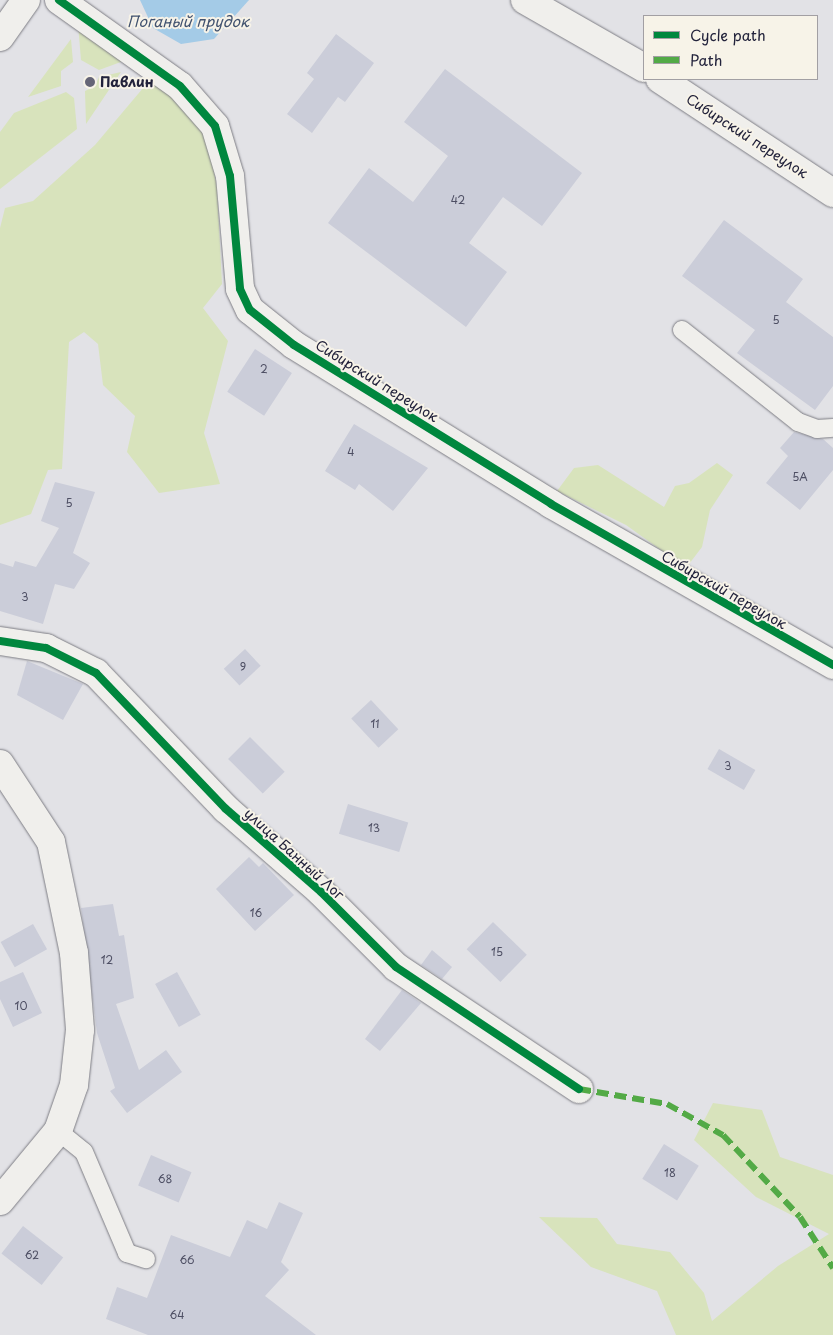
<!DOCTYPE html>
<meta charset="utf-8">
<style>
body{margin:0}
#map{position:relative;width:833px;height:1335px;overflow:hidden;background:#e2e2e6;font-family:"Playpen Sans",sans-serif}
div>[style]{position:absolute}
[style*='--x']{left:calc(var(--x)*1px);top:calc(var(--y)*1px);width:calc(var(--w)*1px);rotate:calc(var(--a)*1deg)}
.green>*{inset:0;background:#d8e3bc}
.water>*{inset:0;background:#a4cbe7}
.building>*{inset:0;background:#cbcdd9;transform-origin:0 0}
.roads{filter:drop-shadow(0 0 1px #7d7d84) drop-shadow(0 0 1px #7d7d84)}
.lane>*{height:18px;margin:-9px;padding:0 9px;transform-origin:9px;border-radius:9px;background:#f0efec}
.street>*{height:28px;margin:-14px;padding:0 14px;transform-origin:14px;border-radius:14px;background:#f0efec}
.primary>*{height:28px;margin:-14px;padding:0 14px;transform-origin:14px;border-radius:14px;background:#f0efec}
.quiet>*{height:6px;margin-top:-3px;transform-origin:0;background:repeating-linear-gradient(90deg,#53aa46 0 12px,transparent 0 18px)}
.cycleway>*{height:8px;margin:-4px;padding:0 4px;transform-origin:4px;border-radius:4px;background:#00873e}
.dots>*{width:14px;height:14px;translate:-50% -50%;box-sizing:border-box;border:2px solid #f7f3e8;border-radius:50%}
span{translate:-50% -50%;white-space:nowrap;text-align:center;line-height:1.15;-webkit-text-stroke:4px #f7f3e8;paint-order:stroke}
.number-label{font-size:11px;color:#4d4e63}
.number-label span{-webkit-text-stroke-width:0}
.poi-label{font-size:14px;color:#22223b;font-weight:700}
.left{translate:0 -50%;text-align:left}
.street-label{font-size:14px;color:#22223b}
.water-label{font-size:15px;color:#41526f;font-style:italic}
.legend{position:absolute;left:643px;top:15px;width:175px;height:65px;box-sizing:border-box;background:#f7f3e8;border:1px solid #a29fa3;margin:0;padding:6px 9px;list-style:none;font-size:15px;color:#22223b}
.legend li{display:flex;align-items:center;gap:10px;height:25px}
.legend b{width:25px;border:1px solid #a29fa3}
</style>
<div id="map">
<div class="green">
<i style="clip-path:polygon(78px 24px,129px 59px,99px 70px,81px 60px)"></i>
<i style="clip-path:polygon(71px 39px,73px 62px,61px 71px,61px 86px,28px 97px)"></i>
<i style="clip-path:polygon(121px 72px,86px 124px,85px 91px,95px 86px,99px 77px)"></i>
<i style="clip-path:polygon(149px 81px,187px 104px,205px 125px,217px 187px,222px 284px,203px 308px,228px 341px,204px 433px,220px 484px,159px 493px,127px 452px,135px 416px,103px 385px,98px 344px,84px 332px,69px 342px,62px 469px,48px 470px,31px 514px,0 525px,0 228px,5px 208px,33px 201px,95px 145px)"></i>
<i style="clip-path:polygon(66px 92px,74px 98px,77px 129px,0 189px,0 132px,14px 113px)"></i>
<i style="clip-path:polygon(717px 463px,733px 475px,710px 510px,702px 547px,686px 568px,626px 525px,557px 491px,574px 468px,598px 465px,664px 507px,675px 486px,689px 483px)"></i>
<i style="clip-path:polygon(713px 1103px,762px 1110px,780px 1157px,833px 1175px,833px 1335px,676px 1335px,657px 1291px,591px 1267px,539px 1217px,597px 1218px,617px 1244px,670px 1252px,704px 1293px,712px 1321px,778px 1266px,829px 1234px,756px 1197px,694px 1140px)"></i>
</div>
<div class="water">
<i style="clip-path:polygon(140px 0,249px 0,214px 39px,181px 44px,153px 28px)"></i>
</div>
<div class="building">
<i style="clip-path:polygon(336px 34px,374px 63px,345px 102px,338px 97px,312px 133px,287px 114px,314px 79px,307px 73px)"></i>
<i style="clip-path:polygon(445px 69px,582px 173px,542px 226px,503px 197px,469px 243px,507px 272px,466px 327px,328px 223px,369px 168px,413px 202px,448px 156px,404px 122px)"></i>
<i style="clip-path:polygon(724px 220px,803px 279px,786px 302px,833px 337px,833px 386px,815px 410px,737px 353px,755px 330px,682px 276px)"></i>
<i style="left:255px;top:349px;width:44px;height:51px;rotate:33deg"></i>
<i style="clip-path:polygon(354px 424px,428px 468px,393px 511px,359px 484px,355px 490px,325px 471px)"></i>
<i style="clip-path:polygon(794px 432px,823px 439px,833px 448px,833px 470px,800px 510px,766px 483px,788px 456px,780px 448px)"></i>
<i style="clip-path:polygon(55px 482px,95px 492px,73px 553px,90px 563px,74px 589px,55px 584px,43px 624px,0 611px,0 563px,13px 567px,15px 561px,36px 567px,59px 528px,41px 521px)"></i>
<i style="left:245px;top:649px;width:23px;height:29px;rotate:47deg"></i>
<i style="clip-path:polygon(27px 661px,83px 684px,63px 720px,17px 695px)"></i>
<i style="left:371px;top:700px;width:40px;height:27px;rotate:47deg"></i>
<i style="left:250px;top:737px;width:49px;height:31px;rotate:45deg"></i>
<i style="left:719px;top:749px;width:42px;height:23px;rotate:30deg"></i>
<i style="left:348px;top:804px;width:63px;height:31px;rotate:17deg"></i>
<i style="clip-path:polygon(249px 857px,259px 867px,263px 863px,294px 895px,255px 931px,216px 889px)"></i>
<i style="clip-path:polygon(113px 904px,119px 936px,124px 935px,134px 998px,116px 1004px,139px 1070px,166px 1050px,182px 1072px,127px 1113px,110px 1091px,115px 1088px,97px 1033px,81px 908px)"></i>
<i style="left:493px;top:922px;width:47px;height:38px;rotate:44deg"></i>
<i style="left:33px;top:924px;width:29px;height:37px;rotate:61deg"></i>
<i style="clip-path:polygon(432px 950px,452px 967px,442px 979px,421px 965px)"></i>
<i style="clip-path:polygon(23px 972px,42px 1013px,13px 1027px,0 999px,0 982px)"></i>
<i style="left:177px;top:972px;width:49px;height:25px;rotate:61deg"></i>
<i style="clip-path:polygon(402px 990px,421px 1003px,380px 1051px,365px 1039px)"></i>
<i style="left:664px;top:1144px;width:41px;height:41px;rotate:32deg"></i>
<i style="left:151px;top:1155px;width:44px;height:33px;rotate:23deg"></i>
<i style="clip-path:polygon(279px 1202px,303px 1213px,281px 1262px,289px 1270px,265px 1296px,316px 1335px,148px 1335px,106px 1319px,117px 1287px,147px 1298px,171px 1235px,230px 1257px,247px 1220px,267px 1229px)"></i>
<i style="left:23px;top:1226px;width:51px;height:35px;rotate:38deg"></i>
</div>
<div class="roads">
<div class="lane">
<i style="--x:682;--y:330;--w:148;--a:38.4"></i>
<i style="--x:798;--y:422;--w:20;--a:20"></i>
<i style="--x:817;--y:429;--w:16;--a:-4"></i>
<i style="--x:58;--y:1131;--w:33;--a:39"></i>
<i style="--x:84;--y:1152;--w:110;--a:66.9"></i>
<i style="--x:127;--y:1253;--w:20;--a:18"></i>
</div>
<div class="street">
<i style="--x:59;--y:0;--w:148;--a:35.4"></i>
<i style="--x:180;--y:86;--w:53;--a:48.8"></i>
<i style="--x:215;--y:126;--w:52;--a:73.3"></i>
<i style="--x:230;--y:176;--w:113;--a:84.9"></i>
<i style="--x:240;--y:289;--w:23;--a:65"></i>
<i style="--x:250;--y:310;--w:56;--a:38.5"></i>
<i style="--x:294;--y:345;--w:302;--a:31.7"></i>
<i style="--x:551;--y:504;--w:325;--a:29.7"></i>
<i style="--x:525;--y:0;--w:137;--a:29.7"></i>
<i style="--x:660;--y:79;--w:207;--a:33.4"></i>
<i style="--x:0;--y:641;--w:47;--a:8.7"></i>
<i style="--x:46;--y:648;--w:56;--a:26.6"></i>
<i style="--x:96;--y:673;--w:188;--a:46.3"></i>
<i style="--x:226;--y:809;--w:126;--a:41.1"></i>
<i style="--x:321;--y:892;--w:106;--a:45"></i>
<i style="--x:396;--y:967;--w:220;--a:33.7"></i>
<i style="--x:0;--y:764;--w:93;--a:56.8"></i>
<i style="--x:51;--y:842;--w:113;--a:78.3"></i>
<i style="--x:74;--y:953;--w:77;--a:85.5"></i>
<i style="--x:80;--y:1030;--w:55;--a:96.2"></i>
<i style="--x:74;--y:1085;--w:49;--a:109.2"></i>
<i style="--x:58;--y:1131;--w:91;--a:129.6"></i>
</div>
<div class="primary">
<i style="--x:0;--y:37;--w:45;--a:-54.9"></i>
</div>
</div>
<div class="quiet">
<i style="--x:579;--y:1089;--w:89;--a:9.7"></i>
<i style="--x:667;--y:1104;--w:64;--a:29"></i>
<i style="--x:723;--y:1135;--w:112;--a:46.8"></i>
<i style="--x:800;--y:1217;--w:61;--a:57.1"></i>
</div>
<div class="cycleway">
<i style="--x:59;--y:0;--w:148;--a:35.4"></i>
<i style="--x:180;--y:86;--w:53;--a:48.8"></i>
<i style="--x:215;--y:126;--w:52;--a:73.3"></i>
<i style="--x:230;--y:176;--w:113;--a:84.9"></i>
<i style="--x:240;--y:289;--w:23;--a:65"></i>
<i style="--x:250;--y:310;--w:56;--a:38.5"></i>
<i style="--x:294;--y:345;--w:302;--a:31.7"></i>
<i style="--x:551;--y:504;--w:325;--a:29.7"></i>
<i style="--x:0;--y:641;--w:47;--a:8.7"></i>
<i style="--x:46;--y:648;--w:56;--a:26.6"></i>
<i style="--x:96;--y:673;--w:188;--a:46.3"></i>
<i style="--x:226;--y:809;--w:126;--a:41.1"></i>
<i style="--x:321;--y:892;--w:106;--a:45"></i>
<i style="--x:396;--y:967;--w:220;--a:33.7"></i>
</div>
<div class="dots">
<i style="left:90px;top:82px;background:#656577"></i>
</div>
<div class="number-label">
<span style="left:458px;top:200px">42</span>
<span style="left:776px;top:320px">5</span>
<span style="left:264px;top:369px">2</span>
<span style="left:351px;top:452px">4</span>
<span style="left:800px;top:477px">5А</span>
<span style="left:69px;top:503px">5</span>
<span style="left:25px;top:597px">3</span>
<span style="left:243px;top:667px">9</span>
<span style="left:375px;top:724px">11</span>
<span style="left:728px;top:766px">3</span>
<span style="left:374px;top:828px">13</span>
<span style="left:256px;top:913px">16</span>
<span style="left:497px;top:952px">15</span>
<span style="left:107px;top:960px">12</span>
<span style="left:21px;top:1006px">10</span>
<span style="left:670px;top:1173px">18</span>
<span style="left:165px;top:1179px">68</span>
<span style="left:32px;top:1255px">62</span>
<span style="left:187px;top:1260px">66</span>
<span style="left:177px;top:1315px">64</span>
</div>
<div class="poi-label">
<span class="left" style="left:100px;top:82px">Павлин</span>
</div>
<div class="street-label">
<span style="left:747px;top:136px;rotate:33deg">Сибирский переулок</span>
<span style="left:377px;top:381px;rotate:32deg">Сибирский переулок</span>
<span style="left:724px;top:590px;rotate:30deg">Сибирский переулок</span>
<span style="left:294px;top:854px;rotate:42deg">улица Банный Лог</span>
</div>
<div class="water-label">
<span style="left:188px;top:21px">Поганый прудок</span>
</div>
<ul class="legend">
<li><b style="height:6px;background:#00873e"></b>Cycle path</li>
<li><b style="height:6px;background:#53aa46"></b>Path</li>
</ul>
</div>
